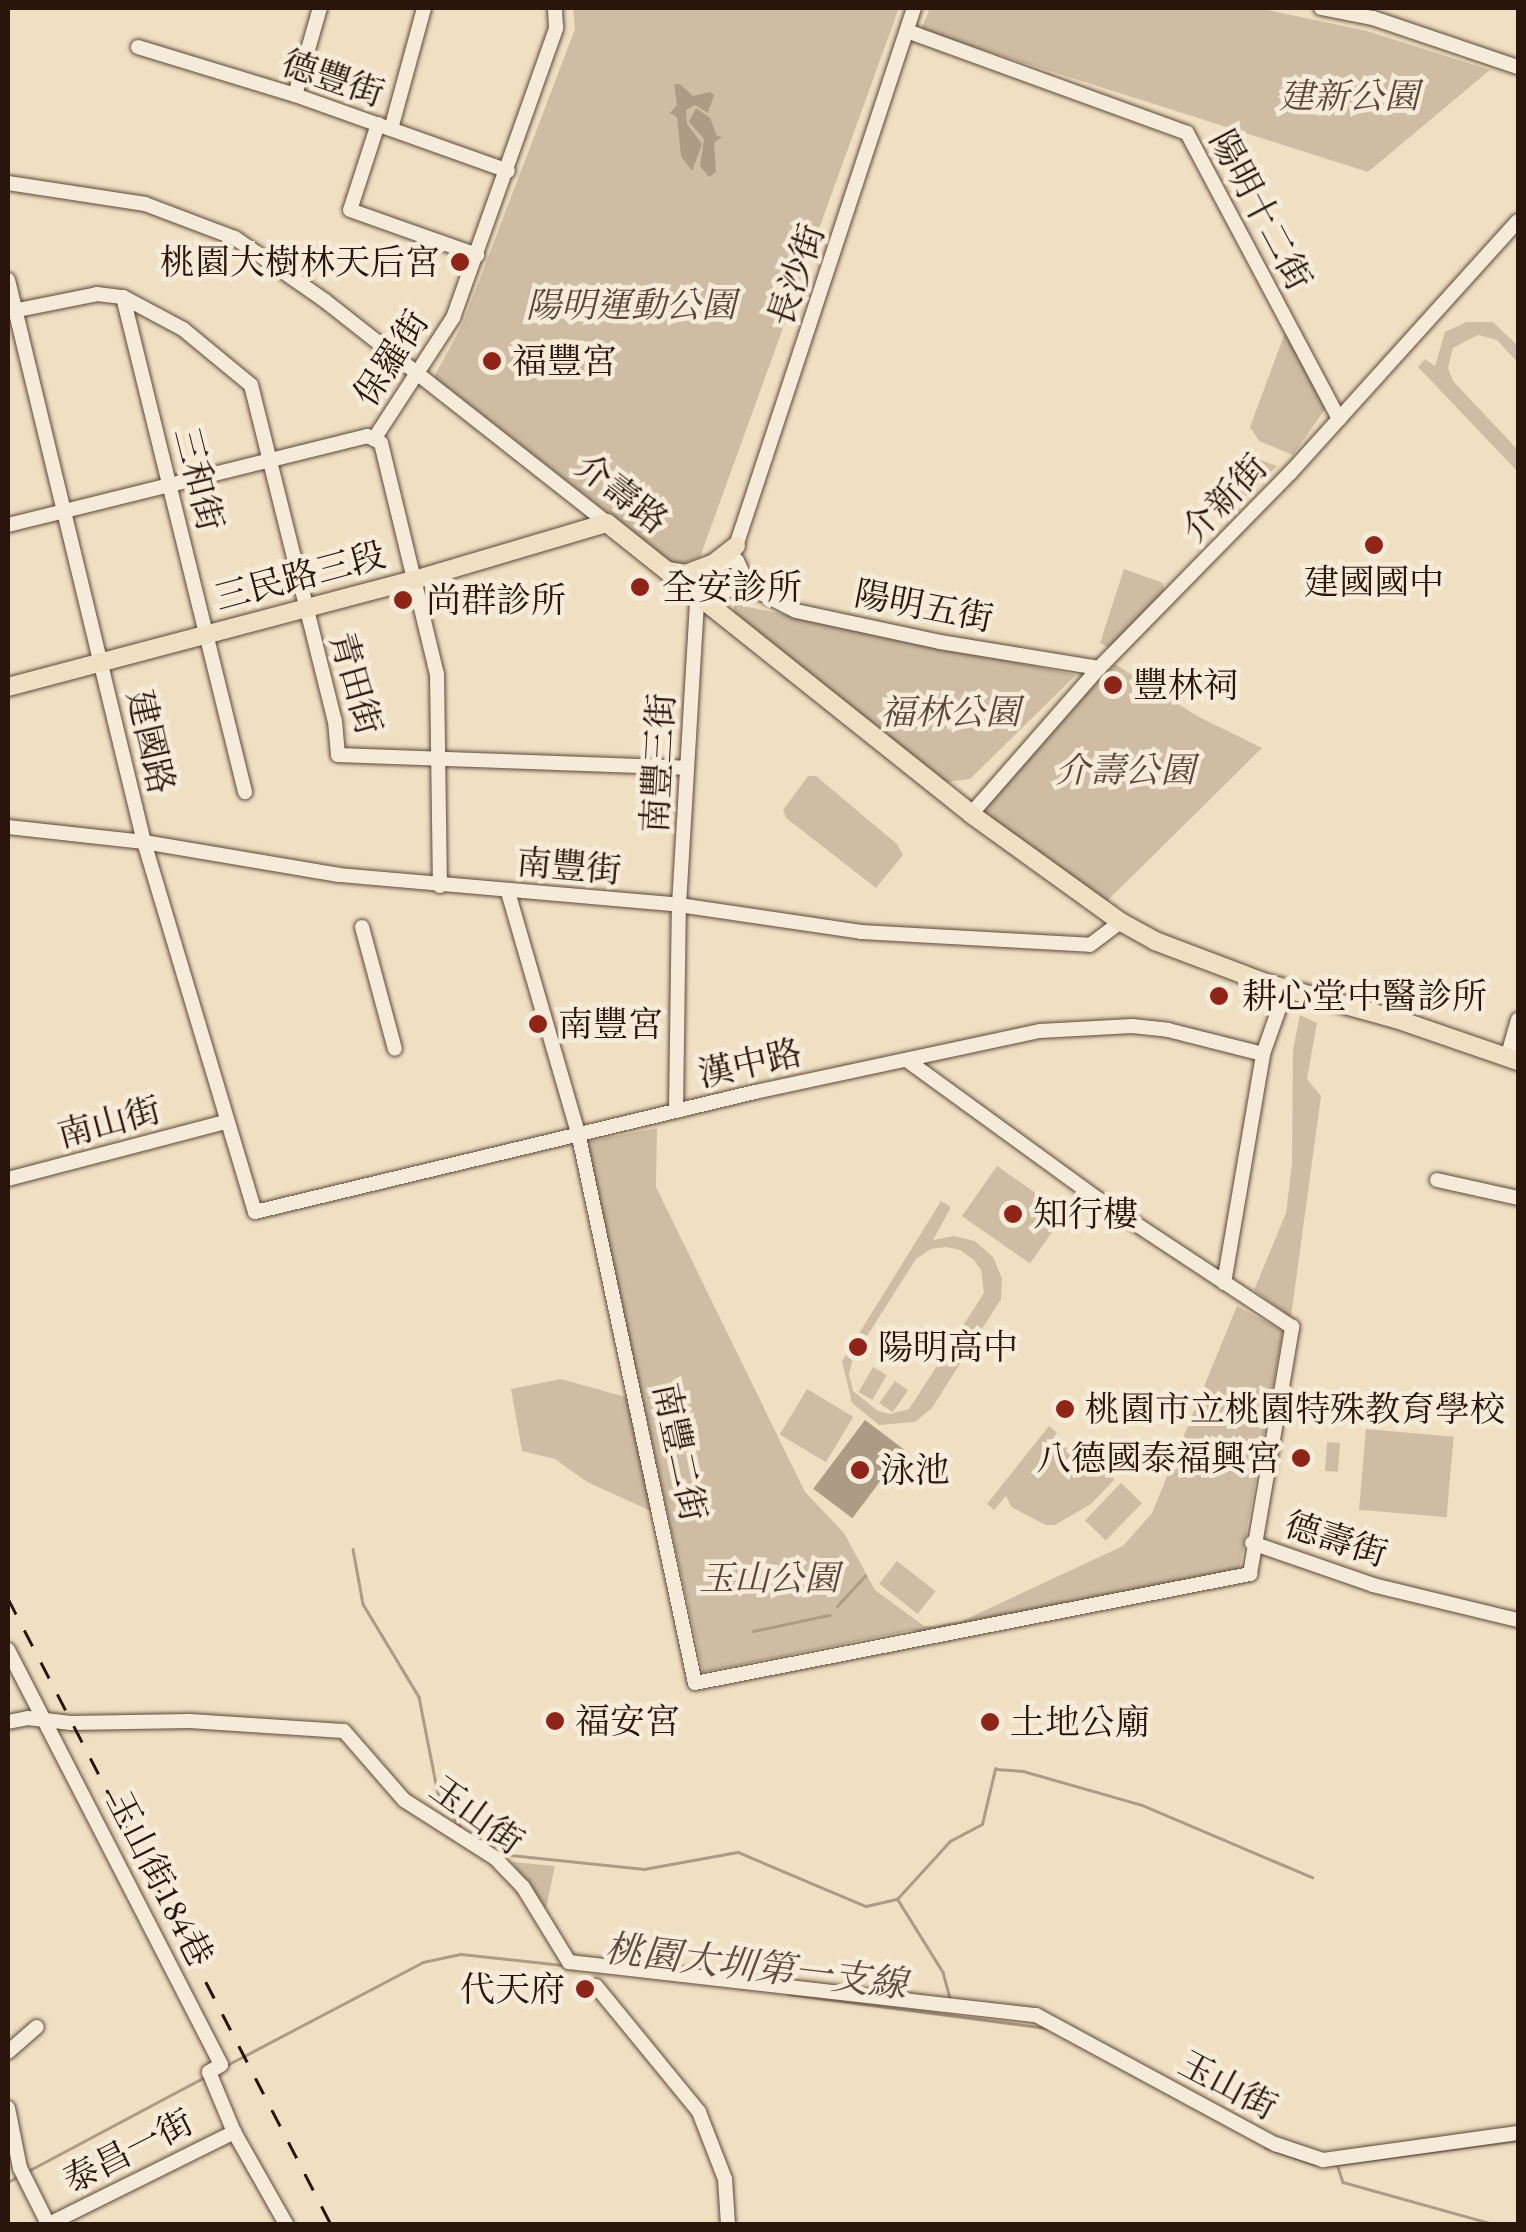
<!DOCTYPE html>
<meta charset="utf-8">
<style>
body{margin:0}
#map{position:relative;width:1526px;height:2232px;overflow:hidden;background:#f0e0c3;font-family:"EB Garamond","Noto Serif TC",serif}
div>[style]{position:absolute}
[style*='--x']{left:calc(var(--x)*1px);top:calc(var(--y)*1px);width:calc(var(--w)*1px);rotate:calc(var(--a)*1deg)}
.green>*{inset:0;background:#cebda4;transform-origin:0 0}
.water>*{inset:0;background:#ac9b85;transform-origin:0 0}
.stream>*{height:2.5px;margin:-1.25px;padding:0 1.25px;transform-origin:1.25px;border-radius:1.25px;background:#ac9b85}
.roads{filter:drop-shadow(0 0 2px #5b483a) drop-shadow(0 0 2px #5b483a)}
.minor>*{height:14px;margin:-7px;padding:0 7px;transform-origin:7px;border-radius:7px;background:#f5ebd8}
.major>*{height:18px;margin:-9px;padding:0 9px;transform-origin:9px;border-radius:9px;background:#f0e0c3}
.rail>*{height:2.5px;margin-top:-1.25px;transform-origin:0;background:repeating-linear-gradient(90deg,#29150c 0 18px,transparent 0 36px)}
.dots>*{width:28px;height:28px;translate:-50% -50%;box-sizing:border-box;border:5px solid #f5ebd8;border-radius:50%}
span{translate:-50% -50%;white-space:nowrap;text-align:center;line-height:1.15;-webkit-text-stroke:9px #f5ebd8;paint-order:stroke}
.street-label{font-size:35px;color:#29150c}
.park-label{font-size:35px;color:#5b473a;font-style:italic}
.poi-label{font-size:35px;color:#29150c}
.right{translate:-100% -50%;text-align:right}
.left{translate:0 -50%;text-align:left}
.water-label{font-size:38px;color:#5d4b3c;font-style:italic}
.frame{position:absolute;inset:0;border:10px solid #29150c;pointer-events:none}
</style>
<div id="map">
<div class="green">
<i style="clip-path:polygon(573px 8px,899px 8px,700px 557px,676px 566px,434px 377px,463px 323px,575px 29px)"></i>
<i style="clip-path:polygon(930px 8px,1258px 8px,1367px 31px,1490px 70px,1368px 172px,921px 30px)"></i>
<i style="clip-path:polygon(1466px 322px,1493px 322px,1518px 346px,1518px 363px,1497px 340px,1478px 335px,1453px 348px,1448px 368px,1453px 381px,1518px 450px,1518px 472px,1418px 367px,1425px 359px,1435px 366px,1445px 332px)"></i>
<i style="clip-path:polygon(1286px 330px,1328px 405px,1293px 455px,1259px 441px,1250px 427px)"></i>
<i style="clip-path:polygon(1242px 453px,1277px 466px,1223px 519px)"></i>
<i style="clip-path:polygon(1124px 569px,1163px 583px,1164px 591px,1109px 648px,1100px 643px)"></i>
<i style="clip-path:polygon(734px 604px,1076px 675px,970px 779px,940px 783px,733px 624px)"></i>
<i style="clip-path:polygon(1115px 664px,1197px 716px,1262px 748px,1104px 904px,971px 808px)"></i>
<i style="clip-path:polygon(808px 776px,816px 776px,897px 844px,903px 855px,876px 888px,786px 818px,783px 810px)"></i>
<i style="clip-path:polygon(1300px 1015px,1317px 1023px,1307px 1079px,1321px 1096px,1291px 1317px,1254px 1290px,1286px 1213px,1292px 1164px,1293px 1050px)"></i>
<i style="clip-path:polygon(657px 1128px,656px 1187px,805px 1492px,844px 1533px,875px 1590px,924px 1626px,934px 1626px,962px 1621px,1123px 1546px,1152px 1513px,1237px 1306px,1283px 1331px,1239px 1571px,923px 1635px,912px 1630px,703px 1672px,585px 1142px)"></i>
<i style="left:997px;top:1166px;width:83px;height:61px;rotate:35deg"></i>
<i style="clip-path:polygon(evenodd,941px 1201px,951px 1207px,933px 1240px,954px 1236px,975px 1241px,993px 1257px,1002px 1278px,1001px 1299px,932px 1408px,915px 1422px,879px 1425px,852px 1403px,842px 1361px,941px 1201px,946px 1247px,960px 1250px,974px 1260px,981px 1270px,984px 1293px,909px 1409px,890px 1414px,878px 1411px,853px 1391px,849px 1374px,853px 1358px,916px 1259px,931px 1249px,946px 1247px)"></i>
<i style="left:873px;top:1367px;width:16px;height:29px;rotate:30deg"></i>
<i style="clip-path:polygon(561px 1379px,633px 1399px,653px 1512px,587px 1482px,555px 1459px,522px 1451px,511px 1389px)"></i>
<i style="left:895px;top:1381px;width:16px;height:27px;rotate:35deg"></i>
<i style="left:807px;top:1389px;width:54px;height:53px;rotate:31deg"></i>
<i style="clip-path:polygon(1049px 1426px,1057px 1433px,1050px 1443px,1105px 1459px,1114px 1480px,1091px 1504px,1055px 1525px,1046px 1525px,1011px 1507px,1006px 1496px,994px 1510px,987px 1504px)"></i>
<i style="left:1366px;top:1429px;width:88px;height:81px;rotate:5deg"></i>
<i style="left:1327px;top:1442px;width:13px;height:29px;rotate:4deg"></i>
<i style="left:1121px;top:1483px;width:29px;height:52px;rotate:44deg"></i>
<i style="left:897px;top:1561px;width:49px;height:29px;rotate:38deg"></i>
<i style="clip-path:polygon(512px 1862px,555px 1866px,546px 1908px)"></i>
</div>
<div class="water">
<i style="clip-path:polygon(674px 84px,680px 84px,693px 96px,710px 92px,714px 95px,708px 113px,695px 105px,686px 110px,687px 124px,702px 144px,692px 171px,681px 156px,677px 117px,670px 113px,677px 105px)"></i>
<i style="clip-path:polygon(696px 108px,710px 118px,717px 136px,722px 137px,714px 143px,716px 172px,709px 177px,700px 166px,704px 139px,689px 122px)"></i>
<i style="left:865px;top:1420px;width:49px;height:86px;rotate:37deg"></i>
</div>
<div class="stream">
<i style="--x:353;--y:1549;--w:56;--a:79.7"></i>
<i style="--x:363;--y:1604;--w:109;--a:58.9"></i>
<i style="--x:419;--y:1697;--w:99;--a:78.9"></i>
<i style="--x:438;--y:1794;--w:40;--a:56"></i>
<i style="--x:837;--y:1606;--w:41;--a:-47"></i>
<i style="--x:753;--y:1631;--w:78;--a:-11.9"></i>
<i style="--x:500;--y:1854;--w:145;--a:5.9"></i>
<i style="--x:644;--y:1869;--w:96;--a:-10.3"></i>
<i style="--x:738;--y:1852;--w:139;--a:22.9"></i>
<i style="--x:866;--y:1906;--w:32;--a:-13"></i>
<i style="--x:788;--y:1994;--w:262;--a:7.5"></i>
<i style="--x:950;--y:2000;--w:28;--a:-105"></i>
<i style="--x:943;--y:1973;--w:87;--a:-121.9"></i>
<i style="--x:897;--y:1899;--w:79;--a:-47.6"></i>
<i style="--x:950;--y:1841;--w:36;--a:-28"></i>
<i style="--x:982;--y:1824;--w:57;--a:-76.7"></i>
<i style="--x:995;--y:1769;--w:28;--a:4"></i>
<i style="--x:1023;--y:1771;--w:124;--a:15.9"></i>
<i style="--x:1142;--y:1805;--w:185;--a:23"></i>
<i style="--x:227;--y:2065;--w:221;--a:-27.7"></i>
<i style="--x:423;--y:1962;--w:39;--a:-12"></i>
<i style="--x:461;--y:1954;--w:102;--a:6.2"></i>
<i style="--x:1265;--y:2147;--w:52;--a:19.1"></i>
<i style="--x:1332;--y:2165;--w:188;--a:-7.7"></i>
<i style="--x:1338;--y:2167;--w:16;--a:72"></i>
<i style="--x:1343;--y:2182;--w:156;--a:15.6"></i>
<i style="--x:28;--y:2171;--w:203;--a:-28"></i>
<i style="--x:8;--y:2182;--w:10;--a:-29"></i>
</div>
<div class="roads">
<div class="minor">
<i style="--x:1321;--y:8;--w:53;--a:10.9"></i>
<i style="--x:1373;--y:18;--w:153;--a:18.7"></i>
<i style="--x:907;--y:31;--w:298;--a:20"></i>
<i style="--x:1187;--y:133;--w:324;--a:62"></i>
<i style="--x:138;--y:47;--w:164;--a:17"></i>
<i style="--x:295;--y:95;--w:226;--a:19.6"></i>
<i style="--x:295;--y:95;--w:91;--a:-74"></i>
<i style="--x:378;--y:124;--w:90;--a:108"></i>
<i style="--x:350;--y:210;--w:135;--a:19.5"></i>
<i style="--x:391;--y:129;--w:125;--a:-74.7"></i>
<i style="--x:8;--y:183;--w:139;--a:8.7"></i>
<i style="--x:145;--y:204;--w:96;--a:20.7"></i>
<i style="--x:235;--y:238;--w:108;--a:34.9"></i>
<i style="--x:324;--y:300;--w:360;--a:38.2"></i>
<i style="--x:8;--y:280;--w:578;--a:76.4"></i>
<i style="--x:144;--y:842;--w:386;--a:73.3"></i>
<i style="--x:255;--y:1212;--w:514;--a:-13.5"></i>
<i style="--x:755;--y:1092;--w:291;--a:-12.1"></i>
<i style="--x:1040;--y:1031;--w:92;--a:-3.1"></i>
<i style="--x:1132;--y:1026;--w:36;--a:6"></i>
<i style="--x:1168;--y:1030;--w:98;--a:14.2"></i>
<i style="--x:123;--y:297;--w:510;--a:76.15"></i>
<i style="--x:8;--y:312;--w:91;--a:-11.4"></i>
<i style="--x:97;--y:294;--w:26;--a:7"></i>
<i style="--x:123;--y:297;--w:68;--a:28.1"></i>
<i style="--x:183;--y:329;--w:88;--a:39.5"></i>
<i style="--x:251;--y:385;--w:346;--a:76"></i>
<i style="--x:335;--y:721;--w:34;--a:85"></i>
<i style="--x:338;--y:755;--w:349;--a:2.1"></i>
<i style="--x:374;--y:439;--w:8;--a:30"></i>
<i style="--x:381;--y:443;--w:238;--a:76.4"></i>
<i style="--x:437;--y:674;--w:212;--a:89.2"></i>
<i style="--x:8;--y:525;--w:370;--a:-13.9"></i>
<i style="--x:367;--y:436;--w:8;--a:23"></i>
<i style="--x:374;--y:439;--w:145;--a:-56.9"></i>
<i style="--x:453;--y:318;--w:308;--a:-70.4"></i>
<i style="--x:556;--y:28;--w:20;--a:-93"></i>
<i style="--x:734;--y:552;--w:573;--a:-71.69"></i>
<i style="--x:743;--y:584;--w:59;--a:27"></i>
<i style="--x:796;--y:611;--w:147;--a:12.1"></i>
<i style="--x:940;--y:642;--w:161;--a:9.3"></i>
<i style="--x:971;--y:814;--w:194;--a:-48.8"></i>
<i style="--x:1099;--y:668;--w:274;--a:-45.6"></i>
<i style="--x:1291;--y:472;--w:338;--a:-47.9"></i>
<i style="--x:8;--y:827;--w:137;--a:6.3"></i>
<i style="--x:144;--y:842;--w:198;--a:9.6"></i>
<i style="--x:339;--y:875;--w:341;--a:5"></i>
<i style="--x:679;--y:905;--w:184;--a:8.4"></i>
<i style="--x:861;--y:932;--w:229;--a:3.2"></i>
<i style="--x:1090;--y:945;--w:39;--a:-37"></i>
<i style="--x:508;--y:892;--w:255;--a:73.8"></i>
<i style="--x:579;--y:1137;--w:558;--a:78.01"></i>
<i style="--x:695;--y:1683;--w:566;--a:-11.11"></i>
<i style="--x:1250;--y:1574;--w:251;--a:-80.3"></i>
<i style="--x:1292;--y:1327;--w:232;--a:-146.6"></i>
<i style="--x:1098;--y:1199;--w:235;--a:-144"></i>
<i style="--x:362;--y:927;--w:126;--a:74.9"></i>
<i style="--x:1507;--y:1058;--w:40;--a:-74"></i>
<i style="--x:676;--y:1111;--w:206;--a:-89.2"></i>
<i style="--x:679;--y:905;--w:308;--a:-86.6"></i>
<i style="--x:697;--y:598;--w:42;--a:-13.7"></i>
<i style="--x:738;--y:588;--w:12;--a:-55"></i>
<i style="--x:745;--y:578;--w:19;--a:-115"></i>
<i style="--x:737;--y:561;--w:13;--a:180"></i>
<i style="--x:724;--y:561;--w:13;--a:135"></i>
<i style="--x:715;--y:570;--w:20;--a:75"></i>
<i style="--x:8;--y:1179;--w:225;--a:-14.7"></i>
<i style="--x:1437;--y:1180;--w:83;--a:12.5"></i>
<i style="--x:1224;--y:1283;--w:232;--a:-80.3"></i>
<i style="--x:1263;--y:1054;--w:69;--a:-70.5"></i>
<i style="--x:1252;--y:1543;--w:128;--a:19.1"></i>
<i style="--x:1373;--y:1585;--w:149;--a:13.6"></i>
<i style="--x:8;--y:1650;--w:466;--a:62.8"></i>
<i style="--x:221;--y:2065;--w:14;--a:150"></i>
<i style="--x:209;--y:2072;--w:65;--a:67.4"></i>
<i style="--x:234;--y:2132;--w:106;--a:60.5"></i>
<i style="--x:8;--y:1722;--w:20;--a:-11"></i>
<i style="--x:28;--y:1718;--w:43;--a:6.6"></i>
<i style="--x:71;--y:1723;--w:118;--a:-1"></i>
<i style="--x:189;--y:1721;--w:155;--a:3.7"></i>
<i style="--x:344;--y:1731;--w:91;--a:49"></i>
<i style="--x:404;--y:1800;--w:108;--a:32.5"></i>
<i style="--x:495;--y:1858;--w:40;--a:46"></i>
<i style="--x:523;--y:1887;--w:88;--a:58.5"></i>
<i style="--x:569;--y:1962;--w:470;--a:6.5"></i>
<i style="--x:1036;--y:2015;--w:272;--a:28.4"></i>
<i style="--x:1275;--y:2144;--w:51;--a:18.4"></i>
<i style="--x:1323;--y:2160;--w:197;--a:-7.9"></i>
<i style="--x:596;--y:1986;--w:163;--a:50.7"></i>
<i style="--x:699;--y:2112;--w:72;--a:68.8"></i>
<i style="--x:725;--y:2179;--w:45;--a:86.2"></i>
<i style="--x:8;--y:2052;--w:38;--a:-41"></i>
<i style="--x:8;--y:2108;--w:61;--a:78.7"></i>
<i style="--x:20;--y:2168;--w:63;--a:63.4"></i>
<i style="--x:49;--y:2224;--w:207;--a:-26.4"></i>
</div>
<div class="major">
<i style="--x:669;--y:571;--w:17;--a:10"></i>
<i style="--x:686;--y:574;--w:30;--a:-21"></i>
<i style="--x:714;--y:563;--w:28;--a:-38"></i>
<i style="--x:8;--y:687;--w:420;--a:-14.8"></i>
<i style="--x:414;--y:580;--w:201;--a:-16.5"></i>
<i style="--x:607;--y:523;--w:466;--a:38.6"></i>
<i style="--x:971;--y:814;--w:185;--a:35.8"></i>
<i style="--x:1121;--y:922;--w:39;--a:29"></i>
<i style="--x:1155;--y:941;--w:119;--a:20.7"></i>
<i style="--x:1266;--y:983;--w:135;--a:15.5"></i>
<i style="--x:1396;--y:1019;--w:129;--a:19"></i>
</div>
</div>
<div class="rail">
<i style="--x:8;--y:1598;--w:704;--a:62.71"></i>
</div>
<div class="dots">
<i style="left:460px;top:262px;background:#8f2418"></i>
<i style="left:492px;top:361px;background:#8f2418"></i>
<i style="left:1374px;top:545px;background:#8f2418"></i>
<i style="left:640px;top:587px;background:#8f2418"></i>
<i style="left:403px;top:600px;background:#8f2418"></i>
<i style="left:1113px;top:685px;background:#8f2418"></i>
<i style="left:1219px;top:996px;background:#8f2418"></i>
<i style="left:538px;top:1024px;background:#8f2418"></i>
<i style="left:1013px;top:1214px;background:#8f2418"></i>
<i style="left:858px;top:1347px;background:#8f2418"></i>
<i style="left:1065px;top:1409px;background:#8f2418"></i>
<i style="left:1301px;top:1458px;background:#8f2418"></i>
<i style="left:860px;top:1470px;background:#8f2418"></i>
<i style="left:555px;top:1721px;background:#8f2418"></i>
<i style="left:990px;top:1722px;background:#8f2418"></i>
<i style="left:585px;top:1989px;background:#8f2418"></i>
</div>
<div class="street-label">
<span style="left:333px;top:78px;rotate:19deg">德豐街</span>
<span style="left:1261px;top:210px;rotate:62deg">陽明十二街</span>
<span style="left:796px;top:275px;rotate:-71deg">長沙街</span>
<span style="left:391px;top:358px;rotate:-57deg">保羅街</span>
<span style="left:199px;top:479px;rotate:76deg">三和街</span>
<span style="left:622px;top:493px;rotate:38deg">介壽路</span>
<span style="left:1224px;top:498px;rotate:-46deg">介新街</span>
<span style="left:300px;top:576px;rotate:-15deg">三民路三段</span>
<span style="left:924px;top:606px;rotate:11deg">陽明五街</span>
<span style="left:356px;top:683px;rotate:74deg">青田街</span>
<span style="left:151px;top:742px;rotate:77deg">建國路</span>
<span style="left:658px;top:763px;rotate:-87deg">南豐三街</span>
<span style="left:569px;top:866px;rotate:5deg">南豐街</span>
<span style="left:750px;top:1063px;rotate:-13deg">漢中路</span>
<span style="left:109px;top:1122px;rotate:-15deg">南山街</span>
<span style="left:680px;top:1452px;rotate:78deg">南豐二街</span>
<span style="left:1336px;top:1539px;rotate:18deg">德壽街</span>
<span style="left:477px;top:1815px;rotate:36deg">玉山街</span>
<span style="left:160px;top:1879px;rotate:63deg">玉山街184巷</span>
<span style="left:1228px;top:2085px;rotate:28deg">玉山街</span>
<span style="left:128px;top:2151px;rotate:-27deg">泰昌一街</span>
</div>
<div class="park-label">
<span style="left:1349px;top:96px">建新公園</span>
<span style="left:631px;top:305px">陽明運動公園</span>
<span style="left:950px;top:712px">福林公園</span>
<span style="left:1125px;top:770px">介壽公園</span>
<span style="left:769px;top:1578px">玉山公園</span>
</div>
<div class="poi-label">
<span class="right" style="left:440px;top:262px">桃園大樹林天后宮</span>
<span class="left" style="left:512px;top:361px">福豐宮</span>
<span style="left:1374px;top:582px">建國國中</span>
<span class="left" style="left:662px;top:587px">全安診所</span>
<span class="left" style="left:426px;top:600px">尚群診所</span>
<span class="left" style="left:1133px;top:685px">豐林祠</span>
<span class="left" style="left:1242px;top:996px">耕心堂中醫診所</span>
<span class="left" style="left:558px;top:1024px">南豐宮</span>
<span class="left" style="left:1033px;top:1214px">知行樓</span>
<span class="left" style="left:878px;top:1347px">陽明高中</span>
<span class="left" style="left:1085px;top:1409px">桃園市立桃園特殊教育學校</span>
<span class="right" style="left:1281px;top:1458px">八德國泰福興宮</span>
<span class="left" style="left:880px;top:1470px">泳池</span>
<span class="left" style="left:575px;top:1721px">福安宮</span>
<span class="left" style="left:1010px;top:1722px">土地公廟</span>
<span class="right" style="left:565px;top:1989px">代天府</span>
</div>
<div class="water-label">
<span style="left:756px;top:1966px;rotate:7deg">桃園大圳第一支線</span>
</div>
<div class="frame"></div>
</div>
